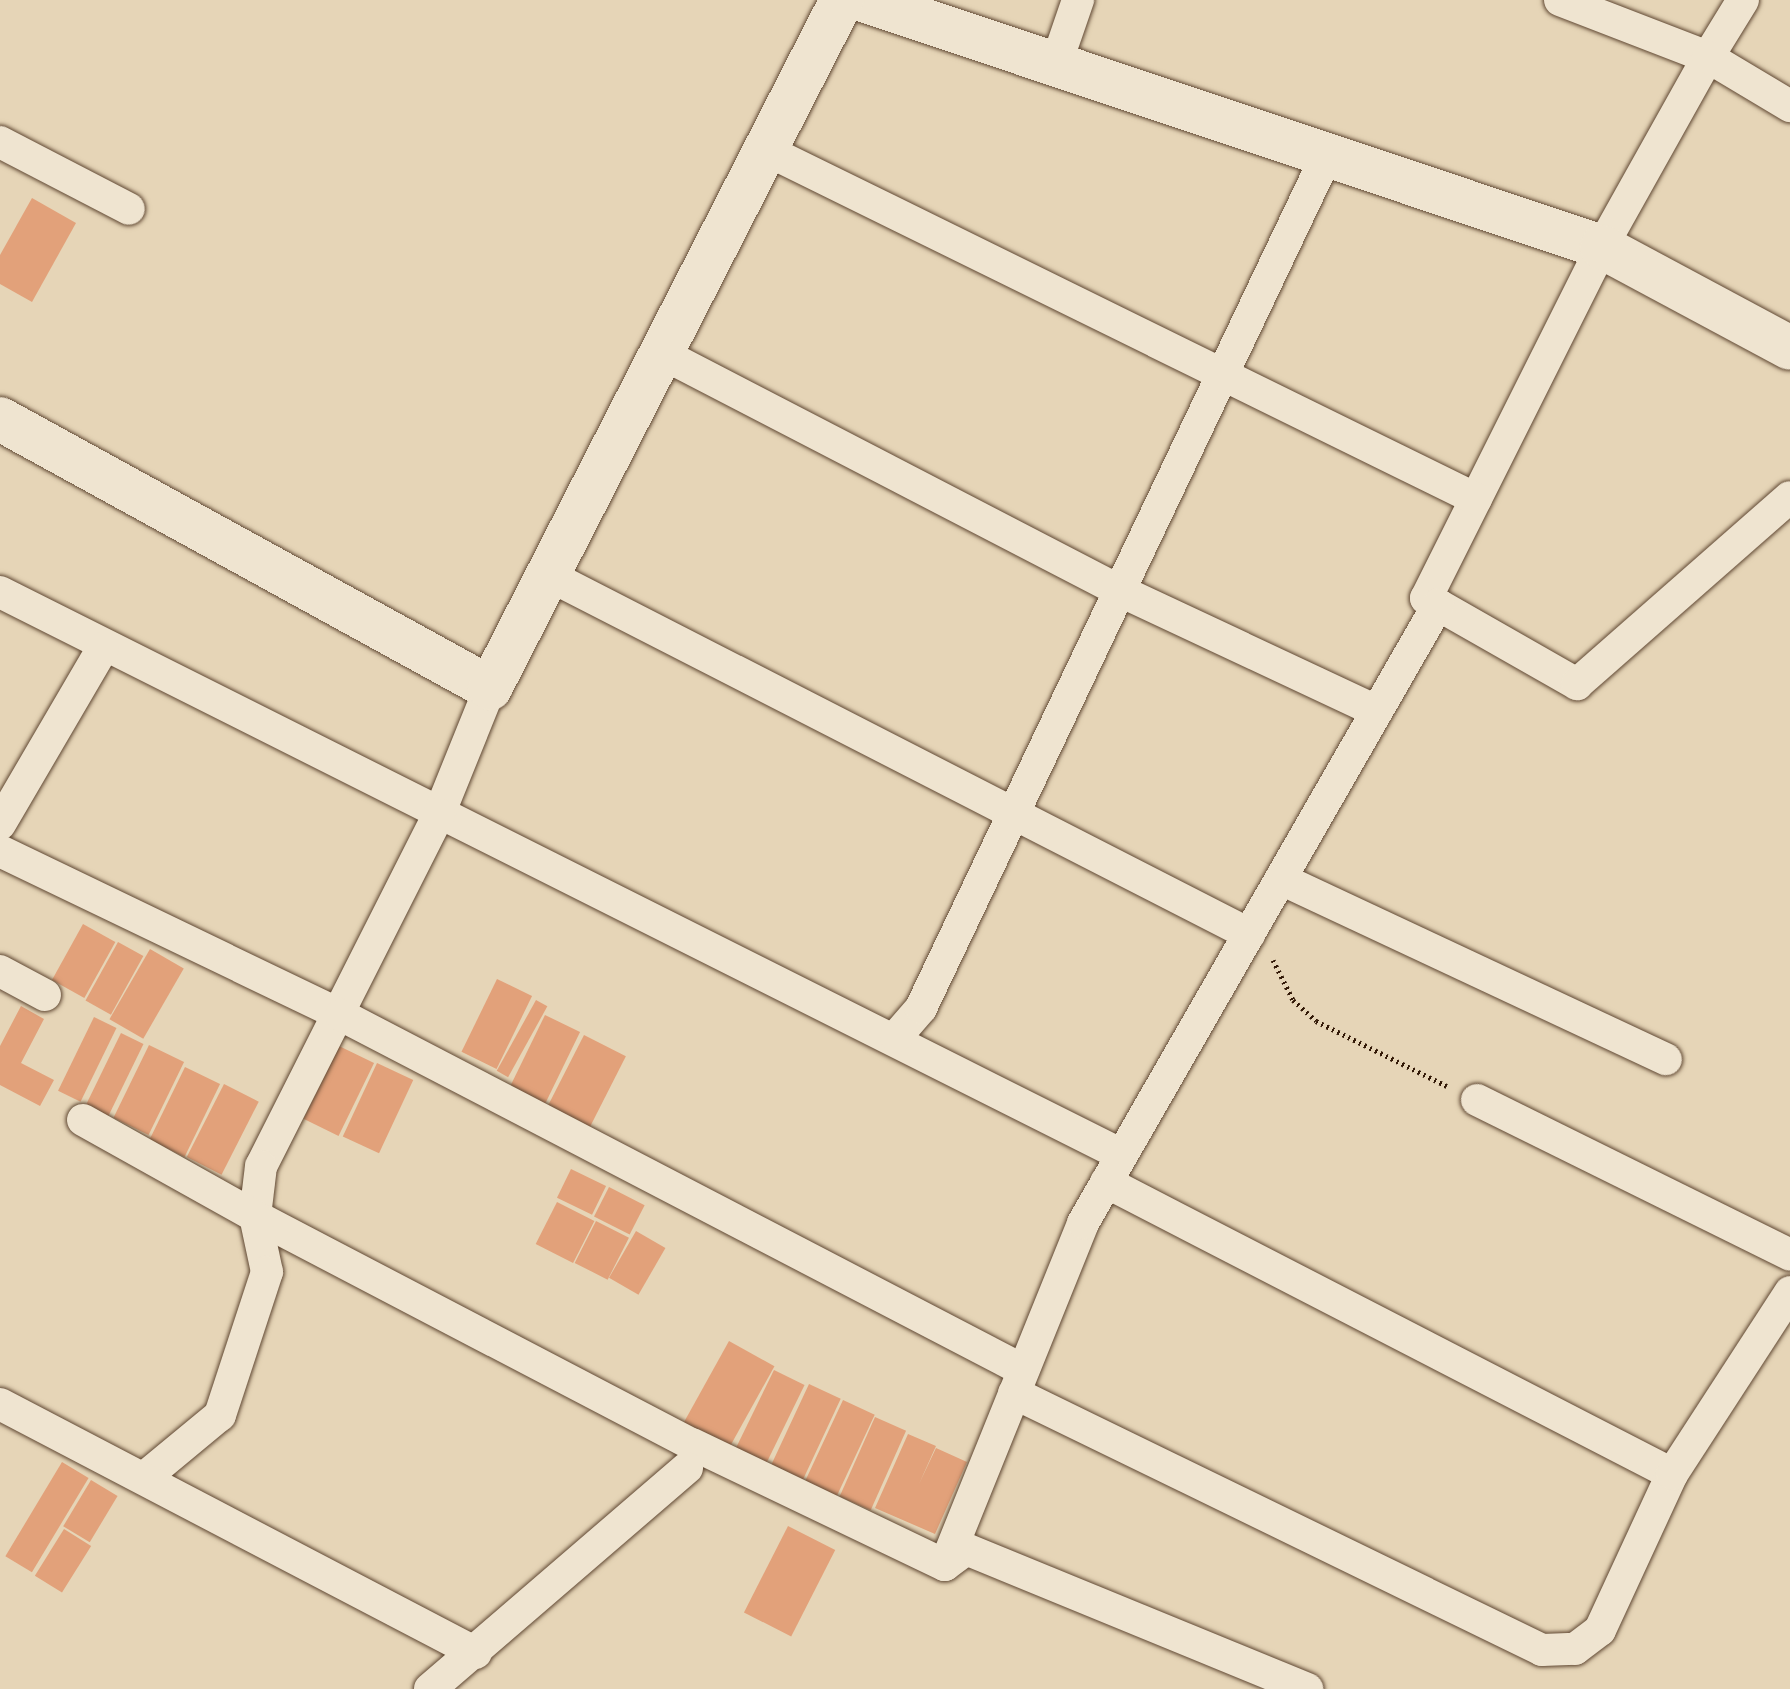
<!DOCTYPE html>
<style>
body{margin:0}
#map{position:relative;width:1790px;height:1689px;overflow:hidden;background:#e6d5b7;font-family:"IM FELL DW Pica",serif}
div>[style]{position:absolute}
[style*='--x']{left:calc(var(--x)*1px);top:calc(var(--y)*1px);width:calc(var(--w)*1px);rotate:calc(var(--a)*1deg)}
.building>*{inset:0;background:#e2a17a;transform-origin:0 0}
.path>*{height:5px;margin-top:-2.5px;transform-origin:0;background:repeating-linear-gradient(90deg,#321806 0 2px,transparent 0 6px)}
.roads{filter:drop-shadow(0 0 2px #5f4732) drop-shadow(0 0 2px #5f4732)}
.street>*{height:32px;margin:-16px;padding:0 16px;transform-origin:16px;border-radius:16px;background:#efe4d0}
.secondary>*{height:44px;margin:-22px;padding:0 22px;transform-origin:22px;border-radius:22px;background:#efe4d0}
span{translate:-50% -50%;white-space:nowrap;text-align:center;line-height:1.15;-webkit-text-stroke:6px #efe4d0;paint-order:stroke}
</style>
<div id="map">
<div class="building">
<i style="clip-path:polygon(32px 198px,76px 223px,32px 302px,0 284px,0 255px)"></i>
<i style="left:83px;top:924px;width:37px;height:64px;rotate:29deg"></i>
<i style="left:118px;top:942px;width:29px;height:67px;rotate:29deg"></i>
<i style="left:150px;top:949px;width:39px;height:81px;rotate:30deg"></i>
<i style="left:497px;top:979px;width:39px;height:81px;rotate:26deg"></i>
<i style="left:536px;top:1000px;width:13px;height:81px;rotate:29deg"></i>
<i style="clip-path:polygon(21px 1006px,44px 1019px,21px 1063px,54px 1080px,40px 1106px,0 1085px,0 1046px)"></i>
<i style="left:545px;top:1015px;width:39px;height:81px;rotate:26deg"></i>
<i style="left:94px;top:1017px;width:25px;height:82px;rotate:26deg"></i>
<i style="left:121px;top:1033px;width:25px;height:82px;rotate:26deg"></i>
<i style="left:584px;top:1035px;width:47px;height:82px;rotate:27deg"></i>
<i style="left:149px;top:1045px;width:39px;height:81px;rotate:26deg"></i>
<i style="left:339px;top:1046px;width:39px;height:81px;rotate:26deg"></i>
<i style="left:377px;top:1063px;width:40px;height:81px;rotate:25deg"></i>
<i style="left:185px;top:1067px;width:39px;height:81px;rotate:26deg"></i>
<i style="left:224px;top:1084px;width:39px;height:82px;rotate:27deg"></i>
<i style="left:571px;top:1169px;width:39px;height:32px;rotate:26deg"></i>
<i style="left:609px;top:1187px;width:40px;height:33px;rotate:27deg"></i>
<i style="left:557px;top:1202px;width:42px;height:47px;rotate:27deg"></i>
<i style="left:596px;top:1221px;width:37px;height:47px;rotate:27deg"></i>
<i style="left:636px;top:1231px;width:34px;height:54px;rotate:30deg"></i>
<i style="left:729px;top:1341px;width:52px;height:97px;rotate:29deg"></i>
<i style="left:774px;top:1370px;width:34px;height:91px;rotate:26deg"></i>
<i style="left:809px;top:1384px;width:35px;height:90px;rotate:25deg"></i>
<i style="left:843px;top:1400px;width:35px;height:90px;rotate:25deg"></i>
<i style="left:875px;top:1417px;width:34px;height:87px;rotate:24deg"></i>
<i style="clip-path:polygon(908px 1434px,936px 1446px,919px 1484px,936px 1448px,967px 1462px,935px 1534px,875px 1508px)"></i>
<i style="left:62px;top:1462px;width:31px;height:110px;rotate:31deg"></i>
<i style="left:91px;top:1480px;width:31px;height:54px;rotate:31deg"></i>
<i style="left:788px;top:1526px;width:53px;height:97px;rotate:27deg"></i>
<i style="left:64px;top:1529px;width:32px;height:55px;rotate:32deg"></i>
</div>
<div class="path">
<i style="--x:1273;--y:960;--w:45;--a:63.4"></i>
<i style="--x:1293;--y:1000;--w:31;--a:42"></i>
<i style="--x:1316;--y:1021;--w:146;--a:26.4"></i>
</div>
<div class="roads">
<div class="street">
<i style="--x:1560;--y:0;--w:159;--a:21.1"></i>
<i style="--x:1708;--y:57;--w:218;--a:119.2"></i>
<i style="--x:1602;--y:247;--w:393;--a:116.6"></i>
<i style="--x:1426;--y:598;--w:174;--a:29.7"></i>
<i style="--x:1577;--y:684;--w:283;--a:-41.3"></i>
<i style="--x:1743;--y:0;--w:67;--a:121.6"></i>
<i style="--x:1708;--y:57;--w:96;--a:30.9"></i>
<i style="--x:1056;--y:64;--w:68;--a:-71"></i>
<i style="--x:0;--y:142;--w:145;--a:27.4"></i>
<i style="--x:766;--y:150;--w:791;--a:26.18"></i>
<i style="--x:661;--y:353;--w:513;--a:27.41"></i>
<i style="--x:1116;--y:589;--w:288;--a:25.1"></i>
<i style="--x:548;--y:575;--w:788;--a:27.12"></i>
<i style="--x:0;--y:592;--w:1255;--a:26.65"></i>
<i style="--x:490;--y:688;--w:136;--a:112"></i>
<i style="--x:439;--y:814;--w:394;--a:116.8"></i>
<i style="--x:261;--y:1166;--w:50;--a:96.8"></i>
<i style="--x:255;--y:1216;--w:493;--a:27.6"></i>
<i style="--x:692;--y:1444;--w:280;--a:25.6"></i>
<i style="--x:945;--y:1565;--w:26;--a:-37"></i>
<i style="--x:966;--y:1549;--w:369;--a:22.3"></i>
<i style="--x:0;--y:824;--w:204;--a:-59.7"></i>
<i style="--x:0;--y:851;--w:378;--a:25.7"></i>
<i style="--x:341;--y:1015;--w:769;--a:27.5"></i>
<i style="--x:1281;--y:879;--w:425;--a:25.1"></i>
<i style="--x:0;--y:971;--w:51;--a:28.1"></i>
<i style="--x:896;--y:1037;--w:38;--a:-49"></i>
<i style="--x:921;--y:1008;--w:945;--a:-64.55"></i>
<i style="--x:1477;--y:1100;--w:349;--a:26.3"></i>
<i style="--x:83;--y:1120;--w:197;--a:29.2"></i>
<i style="--x:255;--y:1216;--w:57;--a:77.9"></i>
<i style="--x:267;--y:1272;--w:151;--a:108.2"></i>
<i style="--x:220;--y:1415;--w:97;--a:140.4"></i>
<i style="--x:1106;--y:1182;--w:637;--a:27.29"></i>
<i style="--x:1014;--y:1393;--w:587;--a:25.95"></i>
<i style="--x:1542;--y:1650;--w:33;--a:-2"></i>
<i style="--x:1575;--y:1649;--w:31;--a:-37"></i>
<i style="--x:1600;--y:1630;--w:172;--a:-65.2"></i>
<i style="--x:1672;--y:1474;--w:217;--a:-57"></i>
<i style="--x:0;--y:1404;--w:537;--a:27.61"></i>
<i style="--x:945;--y:1565;--w:369;--a:-68"></i>
<i style="--x:1083;--y:1223;--w:713;--a:-60.13"></i>
<i style="--x:430;--y:1689;--w:339;--a:-40.7"></i>
</div>
<div class="secondary">
<i style="--x:863;--y:0;--w:779;--a:18.48"></i>
<i style="--x:1602;--y:247;--w:213;--a:28.2"></i>
<i style="--x:0;--y:419;--w:559;--a:28.77"></i>
<i style="--x:490;--y:688;--w:773;--a:-62.9"></i>
</div>
</div>
</div>
